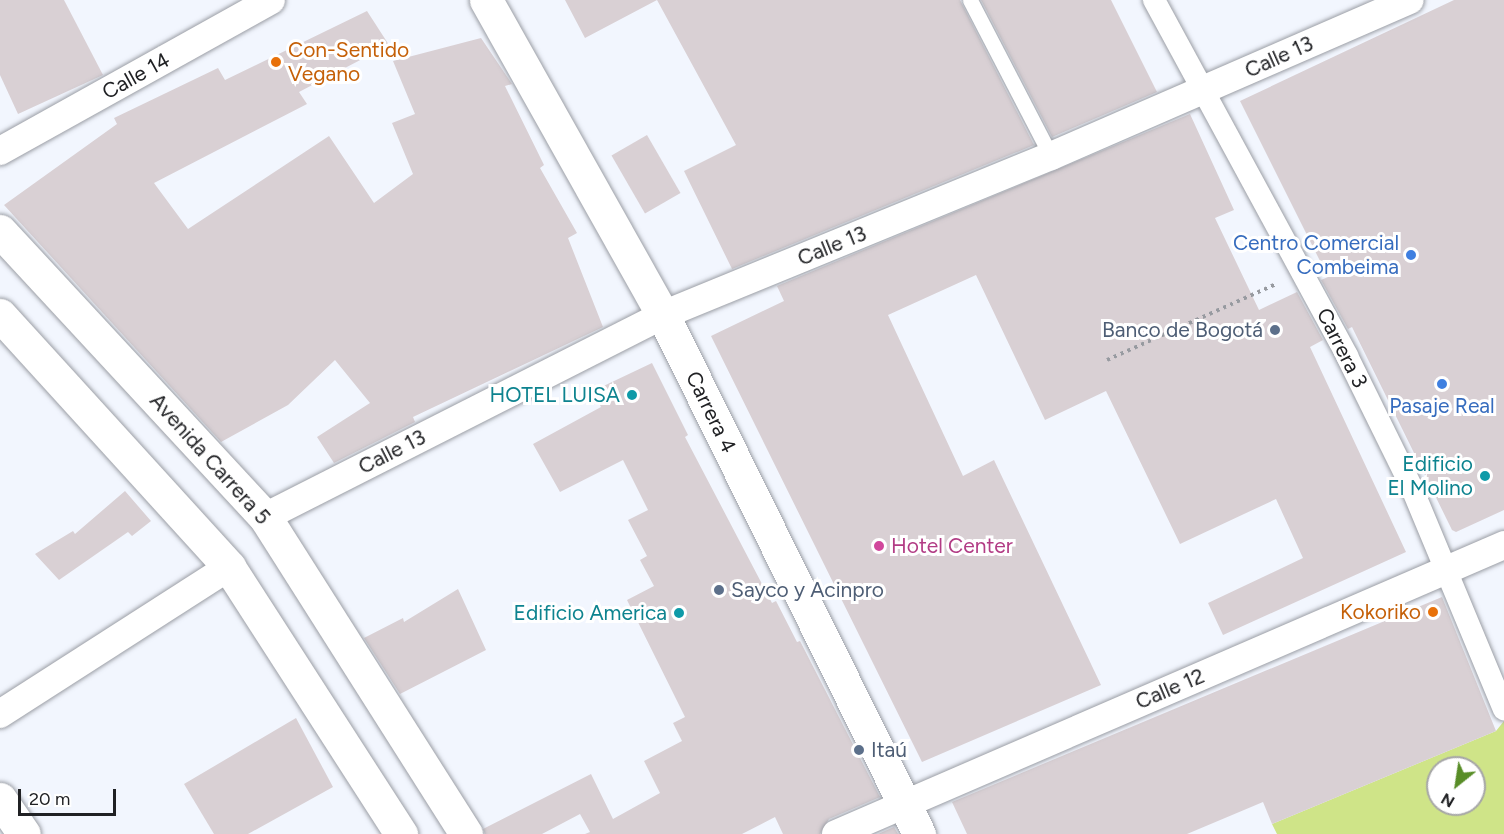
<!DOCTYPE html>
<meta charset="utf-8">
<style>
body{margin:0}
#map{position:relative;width:1504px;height:834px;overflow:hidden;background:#f2f6fe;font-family:Figtree,sans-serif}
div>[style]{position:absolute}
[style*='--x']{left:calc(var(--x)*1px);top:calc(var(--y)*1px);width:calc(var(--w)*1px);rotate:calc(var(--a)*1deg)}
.green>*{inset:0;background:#cfe488}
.building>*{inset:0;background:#d9d0d4;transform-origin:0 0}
.path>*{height:4px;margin-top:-2px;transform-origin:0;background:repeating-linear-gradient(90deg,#979aa0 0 3px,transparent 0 7.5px)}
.roads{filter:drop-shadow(0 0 2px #9b9ea5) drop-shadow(0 0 2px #9b9ea5)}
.service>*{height:15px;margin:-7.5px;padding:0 7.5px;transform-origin:7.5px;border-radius:7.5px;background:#fff}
.pedestrian>*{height:22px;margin:-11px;padding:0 11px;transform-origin:11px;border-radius:11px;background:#fff}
.minor>*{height:28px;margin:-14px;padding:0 14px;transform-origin:14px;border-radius:14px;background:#fff}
.tertiary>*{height:33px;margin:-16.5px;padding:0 16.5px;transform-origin:16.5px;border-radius:16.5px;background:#fff}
.secondary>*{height:33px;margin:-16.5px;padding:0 16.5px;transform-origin:16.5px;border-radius:16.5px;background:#fff}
.dots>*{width:16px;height:16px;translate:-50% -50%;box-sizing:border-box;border:3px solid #fff;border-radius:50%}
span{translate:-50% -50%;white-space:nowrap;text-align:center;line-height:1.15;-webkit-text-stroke:6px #fff;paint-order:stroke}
.food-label{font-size:21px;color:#c56008}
.left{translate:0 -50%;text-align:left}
.right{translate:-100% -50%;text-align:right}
.street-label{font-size:21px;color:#202124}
.shop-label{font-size:21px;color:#366cbe}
.service-label{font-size:21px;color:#4e5e75}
.culture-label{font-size:21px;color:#0d838f}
.hotel-label{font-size:21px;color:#b23c85}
.north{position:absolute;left:1426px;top:756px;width:60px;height:60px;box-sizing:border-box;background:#fff;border:2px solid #a6a6a7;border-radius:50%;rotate:210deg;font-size:16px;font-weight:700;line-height:24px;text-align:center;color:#202124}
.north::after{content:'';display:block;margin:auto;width:21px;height:27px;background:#588d27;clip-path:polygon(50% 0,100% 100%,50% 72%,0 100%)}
.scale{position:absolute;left:18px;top:789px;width:98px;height:27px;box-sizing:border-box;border:3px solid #202124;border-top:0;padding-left:8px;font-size:18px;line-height:21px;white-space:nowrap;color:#202124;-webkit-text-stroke:4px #fff;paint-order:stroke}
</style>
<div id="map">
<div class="green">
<i style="clip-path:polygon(evenodd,1504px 721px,1504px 834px,1277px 834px,1272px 824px,1496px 731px,1504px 721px,1438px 768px,1474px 768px,1474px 804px,1438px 804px,1438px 768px)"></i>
</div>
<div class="building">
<i style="clip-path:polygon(0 0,64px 0,103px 75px,18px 114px,0 75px)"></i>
<i style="clip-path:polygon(565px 0,960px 0,1034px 145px,732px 269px,684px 171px,736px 145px,657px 0,585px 38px)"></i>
<i style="clip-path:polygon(981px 0,1111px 0,1157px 92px,1052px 137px)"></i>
<i style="clip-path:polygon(1454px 0,1504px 0,1504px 510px,1456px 532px,1452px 530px,1352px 327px,1348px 329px,1321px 280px,1328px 277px,1240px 101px)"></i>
<i style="clip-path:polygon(367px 11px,389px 45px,299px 92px,307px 104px,154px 183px,188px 229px,329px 136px,374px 203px,413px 174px,392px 123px,415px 114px,393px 61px,481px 38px,512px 84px,505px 86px,544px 165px,540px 168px,577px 233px,568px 238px,603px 327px,413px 417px,415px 422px,334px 463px,317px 437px,370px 403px,335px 360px,288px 405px,221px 442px,4px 205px,117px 124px,114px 118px,218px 68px,225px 80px)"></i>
<i style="clip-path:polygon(1190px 114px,1234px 210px,1215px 218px,1259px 310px,1297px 292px,1323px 340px,1310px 347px,1406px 552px,1223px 635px,1208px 603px,1303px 558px,1276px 499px,1180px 544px,1106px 391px,1045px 420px,976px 275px,888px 315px,963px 476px,994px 460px,1101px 685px,922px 762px,711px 336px,784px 301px,777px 286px)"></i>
<i style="left:647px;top:135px;width:67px;height:41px;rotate:60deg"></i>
<i style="clip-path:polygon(652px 363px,688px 435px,685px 437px,772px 603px,776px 601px,797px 642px,800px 641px,880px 797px,829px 819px,820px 834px,783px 834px,775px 817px,742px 834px,585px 834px,590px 832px,580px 814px,542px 834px,485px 834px,483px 829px,591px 774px,613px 819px,660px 793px,644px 761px,682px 741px,673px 723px,685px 717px,627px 600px,654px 586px,640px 560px,647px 556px,628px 520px,648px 510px,623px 460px,560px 492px,533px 444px,601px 407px,593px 391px)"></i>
<i style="clip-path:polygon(125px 491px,151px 521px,132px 536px,128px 532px,59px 580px,35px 554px,73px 531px,75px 534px)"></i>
<i style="clip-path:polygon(458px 589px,486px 650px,400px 694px,364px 638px,403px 618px,404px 622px)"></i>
<i style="clip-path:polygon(1442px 597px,1496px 731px,1272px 824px,1263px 802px,1187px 834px,967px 834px,952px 802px)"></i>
<i style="clip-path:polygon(296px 718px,333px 787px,248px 834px,214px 834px,184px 784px)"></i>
<i style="clip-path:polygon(894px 827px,898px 834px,878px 834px)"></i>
</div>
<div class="path">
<i style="--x:1107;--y:360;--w:185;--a:-24.2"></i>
</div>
<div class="roads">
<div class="service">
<i style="--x:970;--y:0;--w:176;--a:62.6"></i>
</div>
<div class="pedestrian">
<i style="--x:1154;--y:0;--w:405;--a:61.5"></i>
<i style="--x:1347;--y:356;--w:145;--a:63.8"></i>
<i style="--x:1411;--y:486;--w:242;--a:67.4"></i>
</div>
<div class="minor">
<i style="--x:0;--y:151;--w:310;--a:-29.1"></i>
<i style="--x:265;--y:517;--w:446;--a:-26.9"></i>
<i style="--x:663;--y:315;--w:419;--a:-22.3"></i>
<i style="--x:1051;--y:156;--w:391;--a:-23.5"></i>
<i style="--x:0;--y:714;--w:272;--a:-32.7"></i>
<i style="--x:836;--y:834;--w:728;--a:-23.39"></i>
</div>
<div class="tertiary">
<i style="--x:486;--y:0;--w:361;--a:60.7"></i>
<i style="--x:663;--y:315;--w:579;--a:63.74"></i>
<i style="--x:0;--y:799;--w:42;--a:55.6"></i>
</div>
<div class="secondary">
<i style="--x:0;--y:231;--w:390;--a:47.2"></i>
<i style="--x:265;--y:517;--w:375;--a:57.6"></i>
<i style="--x:0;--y:315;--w:341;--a:47.7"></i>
<i style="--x:229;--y:567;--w:318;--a:57.2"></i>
</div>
</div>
<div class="dots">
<i style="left:276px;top:62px;background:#e8710a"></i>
<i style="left:1411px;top:255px;background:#3f7fe0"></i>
<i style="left:1275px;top:330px;background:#5c6f8a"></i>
<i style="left:1442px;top:384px;background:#3f7fe0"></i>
<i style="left:632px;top:395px;background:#0f9aa8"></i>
<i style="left:1485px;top:476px;background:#0f9aa8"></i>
<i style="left:879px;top:546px;background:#d1479c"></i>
<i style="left:719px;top:590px;background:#5c6f8a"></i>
<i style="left:1433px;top:612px;background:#e8710a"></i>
<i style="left:679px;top:613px;background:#0f9aa8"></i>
<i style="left:859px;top:750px;background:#5c6f8a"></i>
</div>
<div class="food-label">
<span class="left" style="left:288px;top:62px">Con-Sentido<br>Vegano</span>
<span class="right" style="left:1421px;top:612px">Kokoriko</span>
</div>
<div class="street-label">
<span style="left:1279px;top:57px;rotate:-24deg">Calle 13</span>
<span style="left:136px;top:76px;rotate:-29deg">Calle 14</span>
<span style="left:832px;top:246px;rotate:-22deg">Calle 13</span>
<span style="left:1342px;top:348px;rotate:63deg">Carrera 3</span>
<span style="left:711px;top:412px;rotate:64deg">Carrera 4</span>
<span style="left:392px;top:452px;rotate:-27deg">Calle 13</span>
<span style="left:210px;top:459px;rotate:48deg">Avenida Carrera 5</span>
<span style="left:1170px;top:689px;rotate:-23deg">Calle 12</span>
</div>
<div class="shop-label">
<span class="right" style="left:1399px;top:255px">Centro Comercial<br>Combeima</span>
<span style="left:1442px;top:406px">Pasaje Real</span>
</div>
<div class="service-label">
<span class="right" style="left:1263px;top:330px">Banco de Bogotá</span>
<span class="left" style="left:731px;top:590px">Sayco y Acinpro</span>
<span class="left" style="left:871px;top:750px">Itaú</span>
</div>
<div class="culture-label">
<span class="right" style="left:620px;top:395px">HOTEL LUISA</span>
<span class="right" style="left:1473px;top:476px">Edificio<br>El Molino</span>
<span class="right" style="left:667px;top:613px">Edificio America</span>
</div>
<div class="hotel-label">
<span class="left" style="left:891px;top:546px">Hotel Center</span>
</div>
<div class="north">N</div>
<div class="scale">20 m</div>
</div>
